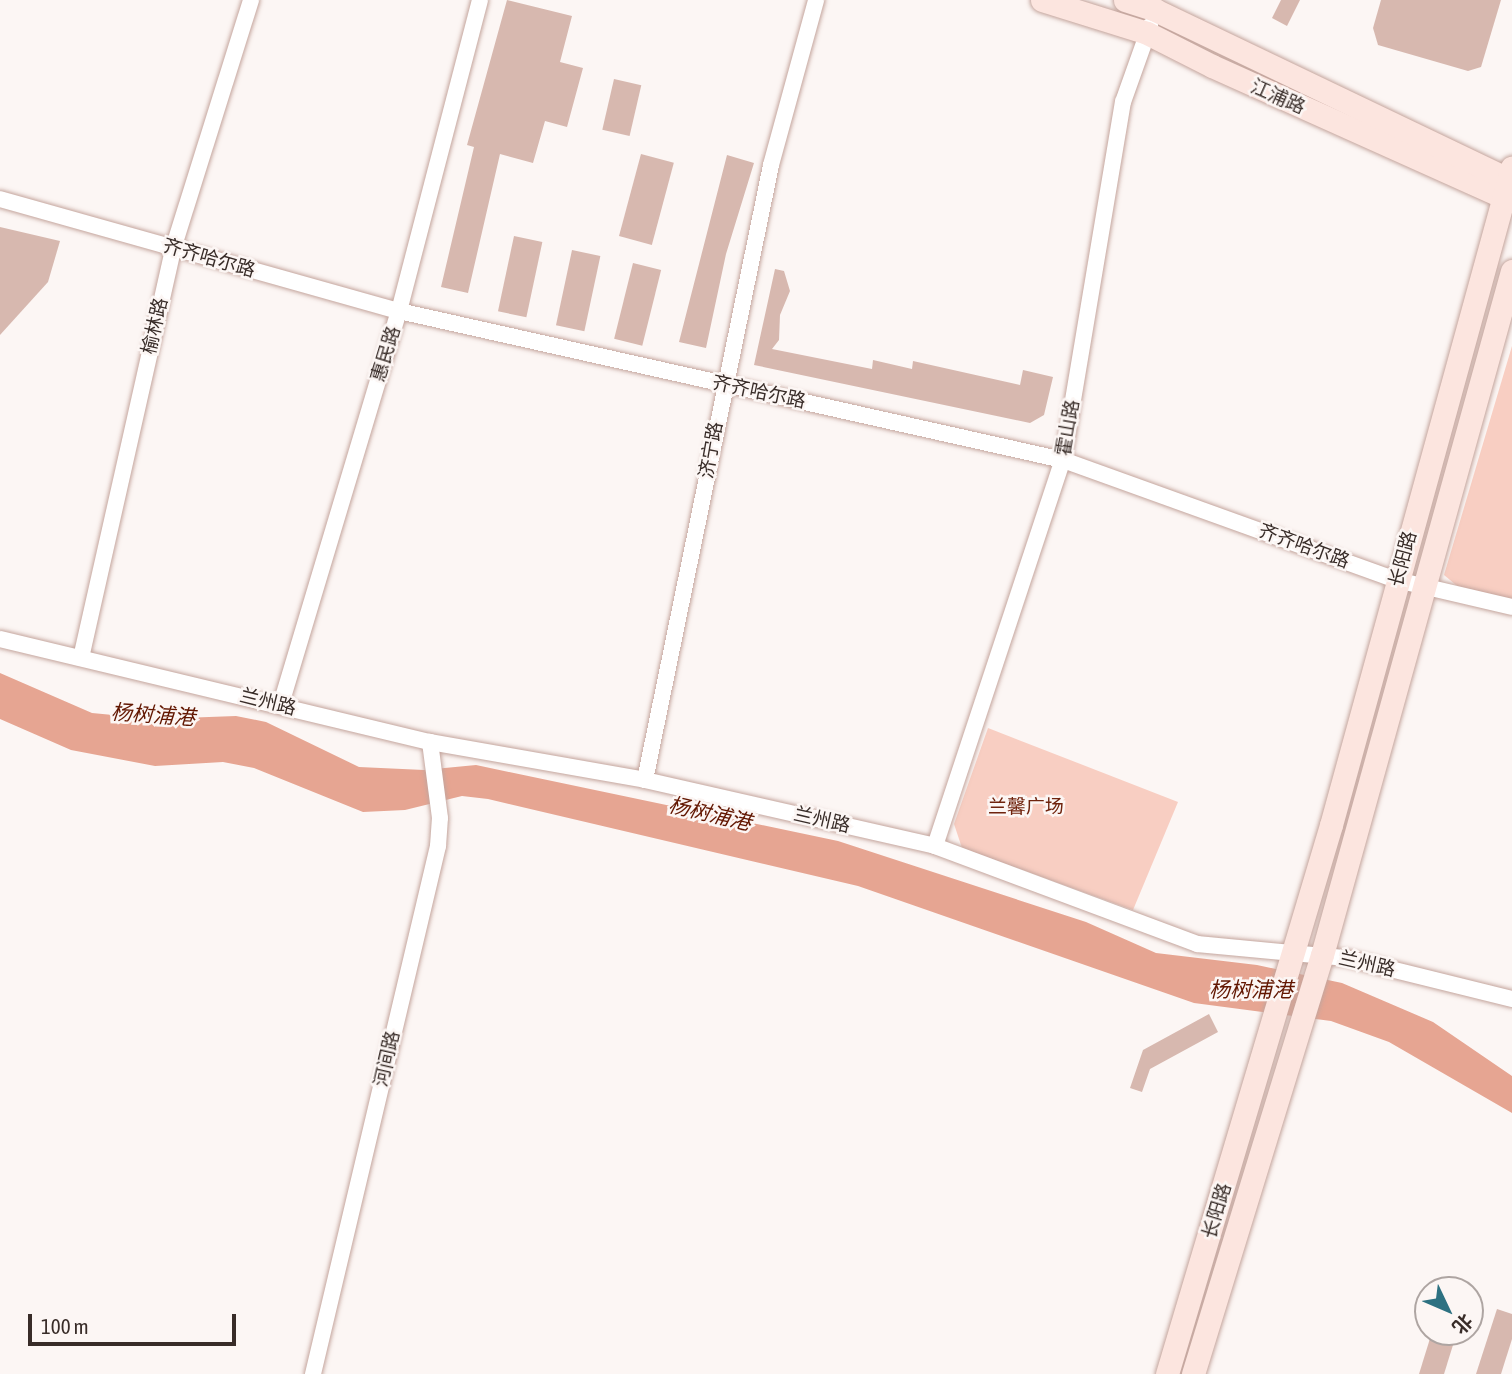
<!DOCTYPE html>
<meta charset="utf-8">
<style>
body{margin:0}
#map{position:relative;width:1512px;height:1374px;overflow:hidden;background:#fcf6f4;font-family:"Asap Condensed","Noto Sans SC",sans-serif}
div>[style]{position:absolute}
[style*='--x']{left:calc(var(--x)*1px);top:calc(var(--y)*1px);width:calc(var(--w)*1px);rotate:calc(var(--a)*1deg)}
.green>*{inset:0;background:#f8cec2}
.water>*{inset:0;background:#e6a592}
.building>*{inset:0;background:#d7b8af;transform-origin:0 0}
.roads{filter:drop-shadow(0 0 2px #c4a59d) drop-shadow(0 0 2px #c4a59d)}
.minor>*{height:16px;margin:-8px;padding:0 8px;transform-origin:8px;border-radius:8px;background:#fff}
.secondary>*{height:23px;margin:-11.5px;padding:0 11.5px;transform-origin:11.5px;border-radius:11.5px;background:#fce5df}
span{translate:-50% -50%;white-space:nowrap;text-align:center;line-height:1.15;-webkit-text-stroke:5px #fcf6f4;paint-order:stroke}
.street-label{font-size:19px;color:#382c28}
.park-label{font-size:19px;color:#6f230d}
.water-label{font-size:21px;color:#621600;font-style:italic}
.north{position:absolute;left:1414px;top:1276px;width:70px;height:70px;box-sizing:border-box;background:#fcf6f4;border:2px solid #aea5a2;border-radius:50%;rotate:134deg;font-size:19px;font-weight:700;line-height:28px;text-align:center;color:#382c28}
.north::after{content:'';display:block;margin:auto;width:24px;height:32px;background:#2d7181;clip-path:polygon(50% 0,100% 100%,50% 72%,0 100%)}
.scale{position:absolute;left:28px;top:1314px;width:208px;height:32px;box-sizing:border-box;border:4px solid #382c28;border-top:0;padding-left:9px;font-size:21px;line-height:24px;white-space:nowrap;color:#382c28;-webkit-text-stroke:5px #fcf6f4;paint-order:stroke}
</style>
<div id="map">
<div class="green">
<i style="clip-path:polygon(1512px 346px,1512px 601px,1462px 590px,1444px 575px)"></i>
<i style="clip-path:polygon(988px 728px,1178px 802px,1133px 910px,962px 848px,954px 824px)"></i>
</div>
<div class="water">
<i style="clip-path:polygon(0 673px,92px 713px,155px 719px,236px 716px,266px 722px,359px 767px,424px 770px,476px 765px,838px 841px,1086px 922px,1156px 953px,1257px 965px,1342px 983px,1433px 1022px,1512px 1076px,1512px 1113px,1389px 1042px,1331px 1021px,1194px 1003px,858px 886px,488px 799px,462px 796px,405px 810px,363px 812px,254px 768px,223px 762px,155px 766px,71px 750px,0 719px)"></i>
</div>
<div class="building">
<i style="clip-path:polygon(507px 0,572px 16px,560px 62px,583px 68px,567px 127px,545px 121px,533px 163px,500px 154px,468px 293px,441px 287px,474px 147px,467px 145px)"></i>
<i style="clip-path:polygon(1281px 0,1300px 0,1287px 26px,1272px 18px)"></i>
<i style="clip-path:polygon(1381px 0,1501px 0,1481px 67px,1468px 71px,1378px 45px,1373px 28px)"></i>
<i style="left:614px;top:79px;width:28px;height:52px;rotate:13deg"></i>
<i style="left:641px;top:154px;width:34px;height:85px;rotate:15deg"></i>
<i style="clip-path:polygon(727px 155px,754px 163px,726px 254px,706px 348px,679px 342px)"></i>
<i style="clip-path:polygon(0 227px,60px 241px,48px 282px,0 335px)"></i>
<i style="left:514px;top:236px;width:29px;height:77px;rotate:12deg"></i>
<i style="left:572px;top:250px;width:29px;height:77px;rotate:12deg"></i>
<i style="left:633px;top:263px;width:29px;height:78px;rotate:14deg"></i>
<i style="clip-path:polygon(775px 269px,784px 271px,790px 291px,780px 315px,779px 340px,772px 349px,872px 369px,873px 360px,912px 369px,913px 361px,1020px 385px,1023px 370px,1053px 377px,1044px 415px,1030px 423px,754px 365px)"></i>
<i style="clip-path:polygon(1209px 1014px,1218px 1032px,1150px 1069px,1142px 1092px,1130px 1088px,1143px 1050px)"></i>
<i style="clip-path:polygon(1497px 1309px,1512px 1314px,1512px 1339px,1501px 1374px,1476px 1374px)"></i>
<i style="clip-path:polygon(1432px 1332px,1457px 1332px,1444px 1374px,1419px 1374px)"></i>
</div>
<div class="roads">
<div class="minor">
<i style="--x:0;--y:199;--w:414;--a:15.7"></i>
<i style="--x:399;--y:311;--w:681;--a:12.65"></i>
<i style="--x:1063;--y:460;--w:355;--a:19.8"></i>
<i style="--x:1397;--y:580;--w:118;--a:13.2"></i>
<i style="--x:0;--y:639;--w:442;--a:13.5"></i>
<i style="--x:430;--y:742;--w:218;--a:10"></i>
<i style="--x:645;--y:780;--w:297;--a:12.8"></i>
<i style="--x:935;--y:846;--w:280;--a:20.5"></i>
<i style="--x:1197;--y:944;--w:150;--a:5.4"></i>
<i style="--x:1346;--y:958;--w:171;--a:13.9"></i>
<i style="--x:81;--y:658;--w:419;--a:-77.3"></i>
<i style="--x:173;--y:249;--w:261;--a:-72.6"></i>
<i style="--x:281;--y:704;--w:410;--a:-73.3"></i>
<i style="--x:399;--y:311;--w:321;--a:-75.4"></i>
<i style="--x:645;--y:780;--w:628;--a:-78.42"></i>
<i style="--x:771;--y:165;--w:171;--a:-74.7"></i>
<i style="--x:935;--y:846;--w:407;--a:-71.7"></i>
<i style="--x:1063;--y:460;--w:363;--a:-80.5"></i>
<i style="--x:1123;--y:102;--w:81;--a:-70.4"></i>
<i style="--x:313;--y:1374;--w:543;--a:-76.68"></i>
<i style="--x:438;--y:846;--w:28;--a:-86"></i>
<i style="--x:440;--y:818;--w:77;--a:-97.5"></i>
</div>
<div class="secondary">
<i style="--x:1042;--y:0;--w:110;--a:17.4"></i>
<i style="--x:1147;--y:33;--w:73;--a:26.9"></i>
<i style="--x:1212;--y:66;--w:329;--a:24.2"></i>
<i style="--x:1125;--y:0;--w:32;--a:18"></i>
<i style="--x:1155;--y:10;--w:396;--a:25.6"></i>
<i style="--x:1167;--y:1374;--w:573;--a:-73.37"></i>
<i style="--x:1331;--y:825;--w:682;--a:-74.62"></i>
<i style="--x:1193;--y:1374;--w:438;--a:-72.9"></i>
<i style="--x:1322;--y:955;--w:710;--a:-74.48"></i>
</div>
</div>
<div class="street-label">
<span style="left:1278px;top:97px;rotate:24deg">江浦路</span>
<span style="left:209px;top:258px;rotate:16deg">齐齐哈尔路</span>
<span style="left:155px;top:326px;rotate:-77deg">榆林路</span>
<span style="left:386px;top:354px;rotate:-73deg">惠民路</span>
<span style="left:759px;top:392px;rotate:12deg">齐齐哈尔路</span>
<span style="left:1068px;top:428px;rotate:-80deg">霍山路</span>
<span style="left:711px;top:450px;rotate:-80deg">济宁路</span>
<span style="left:1304px;top:546px;rotate:20deg">齐齐哈尔路</span>
<span style="left:1403px;top:559px;rotate:-75deg">长阳路</span>
<span style="left:268px;top:702px;rotate:14deg">兰州路</span>
<span style="left:822px;top:820px;rotate:13deg">兰州路</span>
<span style="left:1367px;top:964px;rotate:13deg">兰州路</span>
<span style="left:387px;top:1059px;rotate:-77deg">河间路</span>
<span style="left:1217px;top:1211px;rotate:-73deg">长阳路</span>
</div>
<div class="park-label">
<span style="left:1026px;top:807px">兰馨广场</span>
</div>
<div class="water-label">
<span style="left:153px;top:714px;rotate:4deg">杨树浦港</span>
<span style="left:710px;top:813px;rotate:13deg">杨树浦港</span>
<span style="left:1251px;top:989px">杨树浦港</span>
</div>
<div class="north">北</div>
<div class="scale">100 m</div>
</div>
